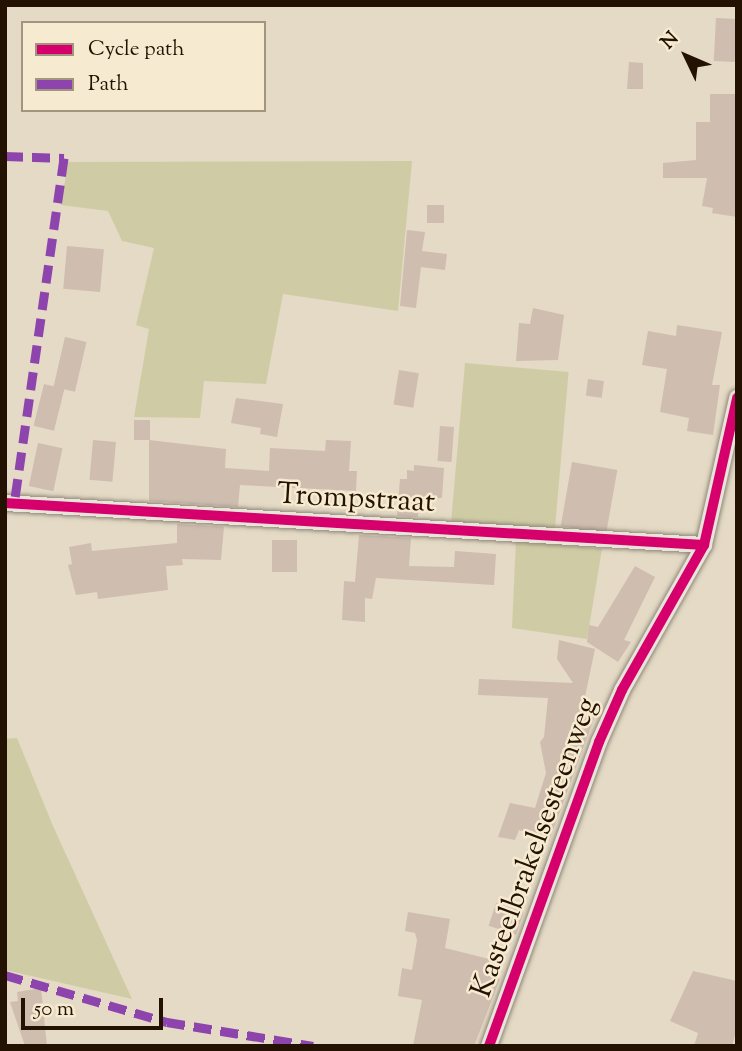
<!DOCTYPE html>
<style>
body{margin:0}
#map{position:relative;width:742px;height:1051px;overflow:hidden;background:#e4dac5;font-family:"Sorts Mill Goudy",serif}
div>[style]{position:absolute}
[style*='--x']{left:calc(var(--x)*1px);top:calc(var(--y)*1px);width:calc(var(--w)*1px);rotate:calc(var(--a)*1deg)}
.green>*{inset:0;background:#cfcca5;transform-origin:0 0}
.building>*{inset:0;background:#cfbdb0;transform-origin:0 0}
.roads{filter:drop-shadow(0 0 2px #8f877a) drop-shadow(0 0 2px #8f877a)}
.minor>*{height:16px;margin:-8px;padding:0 8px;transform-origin:8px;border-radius:8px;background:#e9e4d9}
.quiet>*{height:9px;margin-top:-4.5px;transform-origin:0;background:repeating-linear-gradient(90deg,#8e44ad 0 18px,transparent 0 27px)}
.cycleway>*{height:10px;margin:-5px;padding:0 5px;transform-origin:5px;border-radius:5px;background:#d6006c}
span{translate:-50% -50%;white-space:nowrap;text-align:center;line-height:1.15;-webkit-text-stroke:5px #f6ead1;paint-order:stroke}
.street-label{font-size:30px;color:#231201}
.frame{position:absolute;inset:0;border:7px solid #231201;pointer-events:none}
.legend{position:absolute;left:21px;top:21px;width:245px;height:91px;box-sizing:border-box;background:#f6ead1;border:2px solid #a2947e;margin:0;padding:9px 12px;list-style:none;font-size:21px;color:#231201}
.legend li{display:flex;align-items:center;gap:14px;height:35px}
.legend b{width:35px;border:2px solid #a2947e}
.north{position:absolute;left:651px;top:21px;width:70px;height:70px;-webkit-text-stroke:5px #f6ead1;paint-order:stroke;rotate:314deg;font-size:19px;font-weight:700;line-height:28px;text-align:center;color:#231201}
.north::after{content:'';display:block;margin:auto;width:24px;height:32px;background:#231201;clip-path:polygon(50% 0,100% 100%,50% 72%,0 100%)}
.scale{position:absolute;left:21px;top:998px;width:142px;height:32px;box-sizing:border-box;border:4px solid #231201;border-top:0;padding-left:9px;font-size:21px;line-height:24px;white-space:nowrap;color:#231201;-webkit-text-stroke:5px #f6ead1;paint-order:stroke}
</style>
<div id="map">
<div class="green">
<i style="clip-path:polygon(412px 161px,398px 311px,283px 294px,266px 384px,204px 381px,200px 418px,134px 417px,149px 329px,136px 325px,154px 248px,122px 241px,108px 211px,61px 205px,68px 162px)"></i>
<i style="left:465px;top:363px;width:104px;height:159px;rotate:5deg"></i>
<i style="clip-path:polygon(516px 540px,602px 549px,587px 639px,512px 628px)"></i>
<i style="clip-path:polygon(17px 738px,53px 826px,132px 999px,5px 970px,5px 739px)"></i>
</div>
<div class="building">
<i style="left:716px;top:18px;width:21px;height:43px;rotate:3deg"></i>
<i style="clip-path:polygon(629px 62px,643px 63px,643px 89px,627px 89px)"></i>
<i style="clip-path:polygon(710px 94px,737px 94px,737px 217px,712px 213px,713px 208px,702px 206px,707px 178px,663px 178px,663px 163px,696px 160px,696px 122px,710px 122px)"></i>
<i style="left:427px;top:205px;width:17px;height:18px"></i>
<i style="clip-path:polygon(407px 230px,425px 232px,422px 251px,447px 254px,445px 270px,421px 267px,416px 308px,400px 306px)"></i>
<i style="left:67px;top:246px;width:37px;height:43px;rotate:5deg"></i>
<i style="clip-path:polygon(533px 308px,564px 315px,558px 360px,516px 361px,519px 323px,530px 324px)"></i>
<i style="clip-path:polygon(677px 325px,722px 332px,712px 385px,720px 385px,713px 435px,687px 431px,689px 418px,660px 412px,667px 369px,642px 365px,648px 331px,676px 336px)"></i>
<i style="left:65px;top:337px;width:22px;height:51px;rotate:13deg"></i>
<i style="left:399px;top:370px;width:20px;height:35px;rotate:9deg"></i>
<i style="left:588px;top:379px;width:16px;height:17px;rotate:7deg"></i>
<i style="left:44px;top:384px;width:21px;height:43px;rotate:14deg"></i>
<i style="clip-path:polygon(236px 398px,283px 404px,277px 437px,260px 434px,261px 428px,231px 423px)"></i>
<i style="left:134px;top:420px;width:16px;height:20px"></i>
<i style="left:440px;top:426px;width:14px;height:35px;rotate:4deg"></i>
<i style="left:93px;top:440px;width:23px;height:40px;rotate:5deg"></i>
<i style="clip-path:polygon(149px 440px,226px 449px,225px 468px,269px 471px,270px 448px,325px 451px,326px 440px,351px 441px,349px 471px,357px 471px,356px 491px,240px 485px,238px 507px,149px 501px)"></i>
<i style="left:38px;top:443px;width:25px;height:44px;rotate:12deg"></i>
<i style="left:572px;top:462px;width:46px;height:65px;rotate:10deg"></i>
<i style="clip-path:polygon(414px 465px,444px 468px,442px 498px,419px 498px,418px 517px,397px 516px,400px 479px,407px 479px,407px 470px,414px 471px)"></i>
<i style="clip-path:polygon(177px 524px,224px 527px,221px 560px,182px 559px,183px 565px,166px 566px,168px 590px,98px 599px,97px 592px,76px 595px,68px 565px,72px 564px,69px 547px,91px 543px,92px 551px,177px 543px)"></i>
<i style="clip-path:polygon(359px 535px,411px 538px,409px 566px,454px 567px,455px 551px,496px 554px,494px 585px,376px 578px,372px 599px,365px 598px,365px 622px,342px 620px,344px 581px,355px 582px)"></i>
<i style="left:272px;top:540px;width:25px;height:32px"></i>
<i style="clip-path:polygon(635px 566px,655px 577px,624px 640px,631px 642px,618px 662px,587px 642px,589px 625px,598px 627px)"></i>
<i style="clip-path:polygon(559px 640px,595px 649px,583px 706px,594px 710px,595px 716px,549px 841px,519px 830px,515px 840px,498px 837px,510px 803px,535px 808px,546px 773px,540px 742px,544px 737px,548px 698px,478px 695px,479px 679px,573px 683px,557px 659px)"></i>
<i style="left:496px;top:903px;width:29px;height:24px;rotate:18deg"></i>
<i style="clip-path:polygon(408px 912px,450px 919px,445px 948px,497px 961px,494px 978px,500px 979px,474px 1046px,413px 1046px,422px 1000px,398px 996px,402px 968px,412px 970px,417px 940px,415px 933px,405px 931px)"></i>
<i style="clip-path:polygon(693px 971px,737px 981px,737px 1028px,732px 1046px,694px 1046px,698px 1033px,670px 1021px)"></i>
<i style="clip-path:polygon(41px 988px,47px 1046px,25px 1046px,10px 1002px,18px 1001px,17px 992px)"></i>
</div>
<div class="roads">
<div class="minor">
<i style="--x:5;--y:503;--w:700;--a:3.44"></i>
<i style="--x:489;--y:1046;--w:323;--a:-70.1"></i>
<i style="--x:599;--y:742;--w:57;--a:-66.1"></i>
<i style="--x:622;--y:690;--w:167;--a:-60.5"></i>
<i style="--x:704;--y:545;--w:151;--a:-77.3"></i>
</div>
</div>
<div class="quiet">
<i style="--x:5;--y:156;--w:59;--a:1.9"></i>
<i style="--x:64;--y:158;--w:350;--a:98.2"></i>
<i style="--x:5;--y:975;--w:169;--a:16.2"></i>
<i style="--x:167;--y:1022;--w:148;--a:9.3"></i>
</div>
<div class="cycleway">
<i style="--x:5;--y:503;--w:700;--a:3.44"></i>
<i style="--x:489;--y:1046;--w:323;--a:-70.1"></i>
<i style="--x:599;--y:742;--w:57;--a:-66.1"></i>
<i style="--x:622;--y:690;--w:167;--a:-60.5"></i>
<i style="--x:704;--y:545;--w:151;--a:-77.3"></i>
</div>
<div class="street-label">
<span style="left:356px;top:500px;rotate:3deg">Trompstraat</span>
<span style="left:536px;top:848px;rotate:-70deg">Kasteelbrakelsesteenweg</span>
</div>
<div class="frame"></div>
<ul class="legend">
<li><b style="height:9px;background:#d6006c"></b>Cycle path</li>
<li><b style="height:9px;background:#8e44ad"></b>Path</li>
</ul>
<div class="north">N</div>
<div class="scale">50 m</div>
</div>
